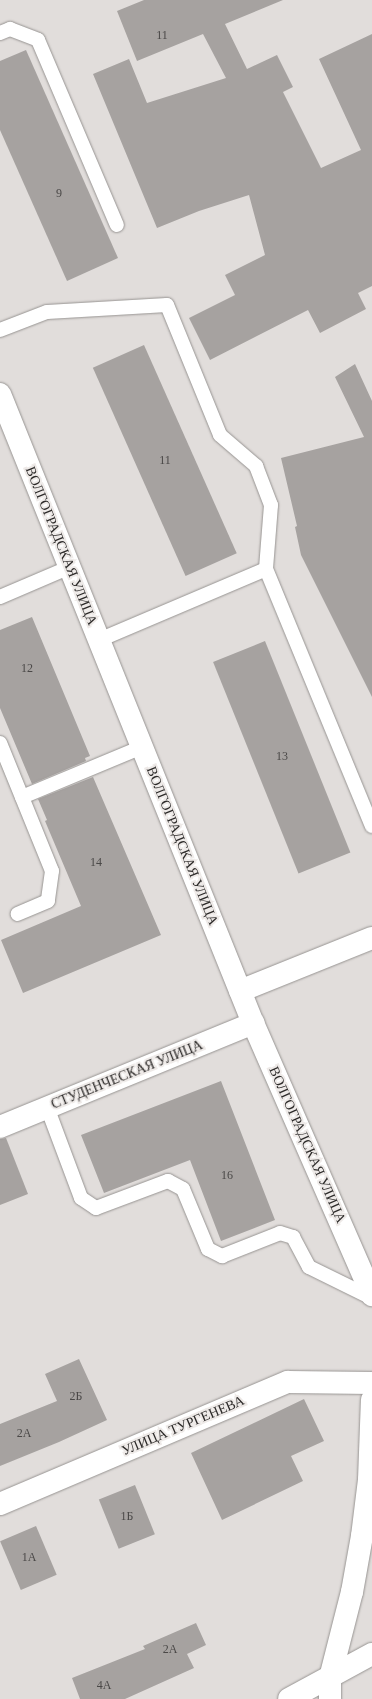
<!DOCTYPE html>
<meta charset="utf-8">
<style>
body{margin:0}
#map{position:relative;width:372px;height:1699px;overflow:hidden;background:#e1dddb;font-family:"Times New Roman",serif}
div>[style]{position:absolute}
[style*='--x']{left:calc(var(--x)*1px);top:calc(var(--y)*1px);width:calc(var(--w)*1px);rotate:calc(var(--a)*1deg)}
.building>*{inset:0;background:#a6a2a0;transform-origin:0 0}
.roads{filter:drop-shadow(0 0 1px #979492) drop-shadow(0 0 1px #979492)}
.lane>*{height:14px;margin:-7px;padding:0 7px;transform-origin:7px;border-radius:7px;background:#fff}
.street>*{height:22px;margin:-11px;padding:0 11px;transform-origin:11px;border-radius:11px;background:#fff}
span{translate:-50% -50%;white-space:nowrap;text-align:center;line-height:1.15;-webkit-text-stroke:4px #eeeae8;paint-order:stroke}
.number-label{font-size:12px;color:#4a4847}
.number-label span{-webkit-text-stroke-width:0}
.street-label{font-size:14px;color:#2c2a29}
</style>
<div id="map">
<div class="building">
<i style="clip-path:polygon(144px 0,283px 0,225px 24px,247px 69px,277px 55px,293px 87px,283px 92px,321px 168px,361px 150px,319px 59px,372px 34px,372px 286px,358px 293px,366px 309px,320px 333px,308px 310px,210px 360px,189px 318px,235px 295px,225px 275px,265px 255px,249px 195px,199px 211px,157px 228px,93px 74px,129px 59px,147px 103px,226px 78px,203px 34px,137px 61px,117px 11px)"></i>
<i style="clip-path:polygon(26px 50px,118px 258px,67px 281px,0 130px,0 61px)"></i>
<i style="left:144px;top:345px;width:228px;height:56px;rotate:66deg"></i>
<i style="clip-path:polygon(355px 364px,372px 401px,372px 697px,301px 555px,295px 527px,297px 526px,281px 458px,364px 437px,335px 377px)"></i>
<i style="clip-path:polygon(32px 617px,90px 756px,85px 758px,86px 761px,32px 784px,0 708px,0 630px)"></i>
<i style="left:265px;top:641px;width:228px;height:56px;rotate:68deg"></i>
<i style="clip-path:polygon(93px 777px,161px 935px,23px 993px,1px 940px,81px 906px,45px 821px,47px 820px,38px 799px)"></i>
<i style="clip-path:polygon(221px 1081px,275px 1220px,221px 1241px,190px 1160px,104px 1193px,81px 1135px)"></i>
<i style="clip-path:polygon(6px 1138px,28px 1194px,0 1205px,0 1139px)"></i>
<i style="clip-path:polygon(79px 1359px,107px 1420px,59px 1442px,0 1466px,0 1424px,57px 1401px,45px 1374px)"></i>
<i style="clip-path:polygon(304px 1399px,324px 1441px,291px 1456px,303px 1481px,222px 1520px,191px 1453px)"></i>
<i style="left:135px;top:1485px;width:53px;height:39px;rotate:68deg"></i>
<i style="left:36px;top:1526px;width:53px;height:39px;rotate:67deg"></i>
<i style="clip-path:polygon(196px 1623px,206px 1645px,187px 1654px,194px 1668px,125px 1699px,80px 1699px,72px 1678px,145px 1649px,143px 1646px)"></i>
</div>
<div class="roads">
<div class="lane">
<i style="--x:0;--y:33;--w:11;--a:-22"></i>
<i style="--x:10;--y:29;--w:30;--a:21"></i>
<i style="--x:38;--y:40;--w:201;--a:66.9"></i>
<i style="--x:0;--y:330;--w:50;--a:-21"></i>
<i style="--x:47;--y:312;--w:120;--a:-3.3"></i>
<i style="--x:167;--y:305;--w:140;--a:67.8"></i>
<i style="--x:220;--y:435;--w:48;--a:40.7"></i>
<i style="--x:256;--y:466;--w:42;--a:69"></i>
<i style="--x:271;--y:505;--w:64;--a:94.5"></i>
<i style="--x:0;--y:597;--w:76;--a:-23.2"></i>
<i style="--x:99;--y:640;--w:181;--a:-23"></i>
<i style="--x:266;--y:569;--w:278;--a:67.6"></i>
<i style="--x:0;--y:743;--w:138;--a:67.9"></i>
<i style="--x:52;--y:871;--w:30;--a:98"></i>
<i style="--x:48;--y:901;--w:33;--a:157"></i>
<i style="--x:22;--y:797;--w:130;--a:-22.6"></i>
<i style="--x:47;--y:1107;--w:97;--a:69.5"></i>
<i style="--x:81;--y:1198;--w:18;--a:34"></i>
<i style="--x:96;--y:1208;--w:77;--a:-20.6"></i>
<i style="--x:168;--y:1181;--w:17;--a:28"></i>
<i style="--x:183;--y:1189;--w:65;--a:67.4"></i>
<i style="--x:208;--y:1249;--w:16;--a:27"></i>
<i style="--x:222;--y:1256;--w:62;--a:-21.6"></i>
<i style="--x:280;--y:1233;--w:14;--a:17"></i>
<i style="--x:293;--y:1237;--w:34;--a:62"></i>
<i style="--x:309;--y:1267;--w:70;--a:26.2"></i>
</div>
<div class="street">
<i style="--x:0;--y:394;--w:678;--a:68.09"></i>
<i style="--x:253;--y:1023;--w:297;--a:66.4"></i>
<i style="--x:240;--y:991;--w:142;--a:-21.9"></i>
<i style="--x:0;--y:1127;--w:274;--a:-22.3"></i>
<i style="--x:0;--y:1504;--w:313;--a:-23"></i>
<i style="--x:288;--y:1382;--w:84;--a:0.7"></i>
<i style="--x:289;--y:1699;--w:94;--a:-28.5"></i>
<i style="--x:330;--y:1699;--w:21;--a:-90"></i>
<i style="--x:330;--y:1678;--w:89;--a:-75.7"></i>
<i style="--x:352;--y:1592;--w:57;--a:-79.9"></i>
<i style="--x:362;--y:1536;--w:56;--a:-82.9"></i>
<i style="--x:369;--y:1480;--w:80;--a:-87.9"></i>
</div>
</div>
<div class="number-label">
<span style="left:162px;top:36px">11</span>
<span style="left:59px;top:194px">9</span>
<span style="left:165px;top:461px">11</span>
<span style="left:27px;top:669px">12</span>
<span style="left:282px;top:757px">13</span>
<span style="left:96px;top:863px">14</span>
<span style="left:227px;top:1176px">16</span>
<span style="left:76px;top:1397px">2Б</span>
<span style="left:24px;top:1434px">2А</span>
<span style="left:127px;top:1517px">1Б</span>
<span style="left:29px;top:1558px">1А</span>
<span style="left:170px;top:1650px">2А</span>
<span style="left:104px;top:1686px">4А</span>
</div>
<div class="street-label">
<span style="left:61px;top:546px;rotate:68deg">ВОЛГОГРАДСКАЯ УЛИЦА</span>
<span style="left:182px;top:846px;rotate:68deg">ВОЛГОГРАДСКАЯ УЛИЦА</span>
<span style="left:127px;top:1075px;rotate:-22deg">СТУДЕНЧЕСКАЯ УЛИЦА</span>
<span style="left:307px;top:1145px;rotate:66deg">ВОЛГОГРАДСКАЯ УЛИЦА</span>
<span style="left:183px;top:1426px;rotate:-23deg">УЛИЦА ТУРГЕНЕВА</span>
</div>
</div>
